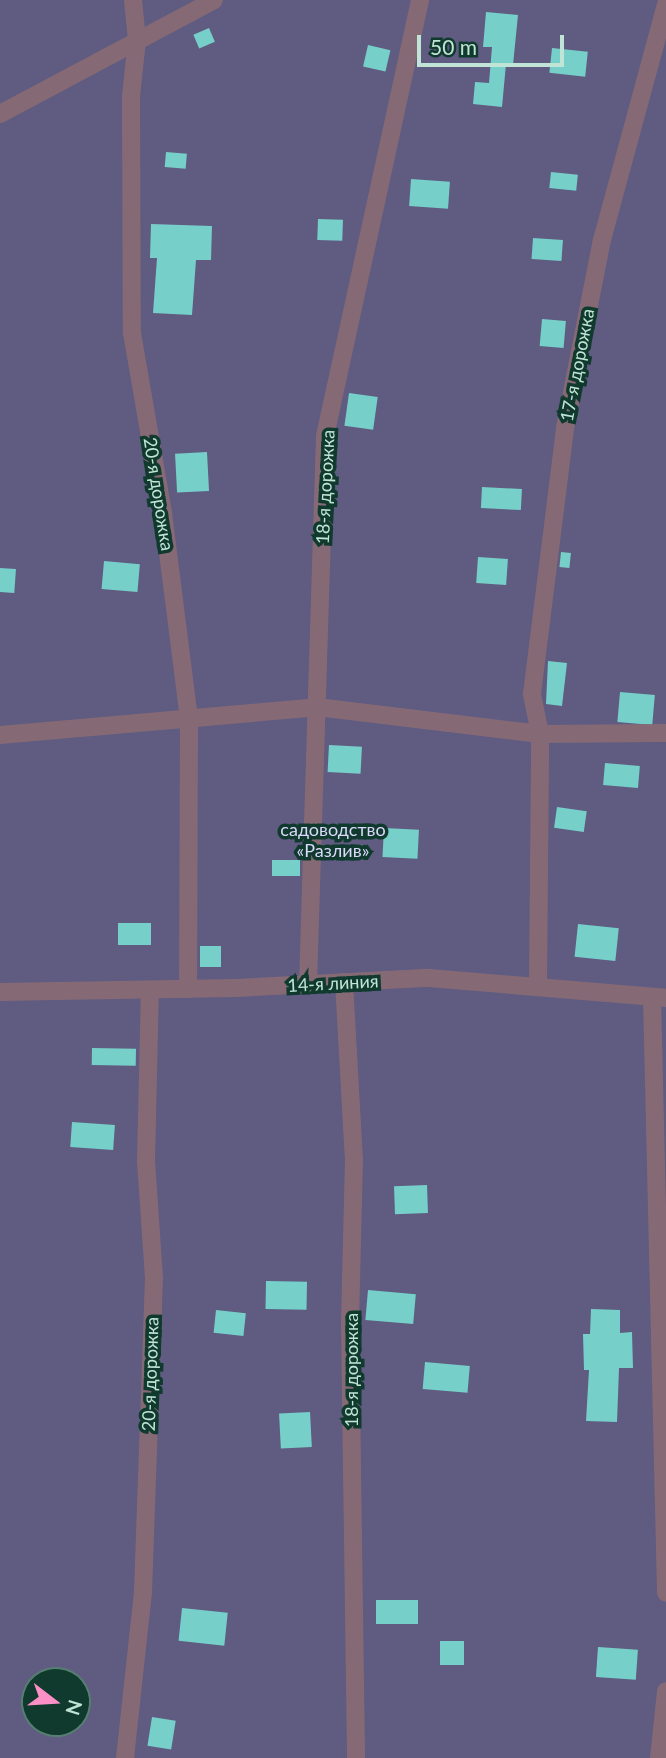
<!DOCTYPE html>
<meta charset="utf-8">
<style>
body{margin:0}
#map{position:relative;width:666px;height:1758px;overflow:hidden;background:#044735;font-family:Lato,sans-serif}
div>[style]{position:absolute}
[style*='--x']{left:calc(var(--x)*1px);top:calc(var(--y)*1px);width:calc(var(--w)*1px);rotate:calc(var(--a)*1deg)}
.green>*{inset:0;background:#5f5b81}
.building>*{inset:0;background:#77cfc9;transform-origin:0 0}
.minor>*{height:18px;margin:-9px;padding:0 9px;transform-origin:9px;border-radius:9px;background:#856a76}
span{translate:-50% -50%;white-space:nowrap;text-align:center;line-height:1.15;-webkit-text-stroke:7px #103a2d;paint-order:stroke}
.street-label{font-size:18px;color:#c0e4d6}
.park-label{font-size:18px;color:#dbd8fc}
.north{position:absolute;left:21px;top:1667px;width:70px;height:70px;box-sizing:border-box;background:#103a2d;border:2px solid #567e71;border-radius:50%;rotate:107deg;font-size:19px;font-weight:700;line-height:28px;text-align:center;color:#c0e4d6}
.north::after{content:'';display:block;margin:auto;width:24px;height:32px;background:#fb8fc6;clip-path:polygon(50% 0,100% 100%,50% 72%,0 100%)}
.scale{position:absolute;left:417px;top:35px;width:147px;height:32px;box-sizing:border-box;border:4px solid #c0e4d6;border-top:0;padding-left:9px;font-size:21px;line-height:24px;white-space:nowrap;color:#c0e4d6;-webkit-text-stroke:5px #103a2d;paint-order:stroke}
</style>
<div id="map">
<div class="green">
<i style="clip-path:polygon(evenodd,0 0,666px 0,666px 1758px,0 1758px,0 0,35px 1681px,77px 1681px,77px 1723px,35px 1723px,35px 1681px)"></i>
</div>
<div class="building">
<i style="clip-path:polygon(486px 12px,518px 15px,513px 65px,506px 64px,502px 107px,473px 104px,475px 82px,489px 83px,492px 47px,483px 47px)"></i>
<i style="left:209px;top:28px;width:15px;height:17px;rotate:67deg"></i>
<i style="left:368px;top:45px;width:23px;height:22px;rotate:13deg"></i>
<i style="left:552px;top:48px;width:36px;height:25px;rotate:6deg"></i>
<i style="left:166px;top:152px;width:21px;height:15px;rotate:5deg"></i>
<i style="left:551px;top:172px;width:27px;height:16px;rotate:6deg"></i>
<i style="left:411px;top:179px;width:39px;height:27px;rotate:4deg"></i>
<i style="left:318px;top:219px;width:25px;height:21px;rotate:2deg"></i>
<i style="clip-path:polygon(151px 224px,212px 226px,211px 260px,196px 260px,192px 315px,153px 313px,157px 258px,150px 258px)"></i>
<i style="left:533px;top:238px;width:30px;height:21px;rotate:4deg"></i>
<i style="left:542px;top:319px;width:24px;height:27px;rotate:5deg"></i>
<i style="left:349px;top:393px;width:29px;height:33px;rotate:8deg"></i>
<i style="left:207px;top:452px;width:39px;height:32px;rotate:87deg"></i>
<i style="left:482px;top:487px;width:40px;height:21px;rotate:3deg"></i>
<i style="left:561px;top:552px;width:10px;height:15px;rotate:6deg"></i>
<i style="left:478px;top:557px;width:30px;height:26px;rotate:4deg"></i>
<i style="left:104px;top:561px;width:36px;height:28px;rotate:5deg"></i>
<i style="left:0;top:568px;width:16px;height:24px;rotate:4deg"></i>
<i style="clip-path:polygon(548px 661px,567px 663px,562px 706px,546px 704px)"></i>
<i style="left:620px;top:692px;width:35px;height:30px;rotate:5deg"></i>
<i style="left:329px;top:745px;width:33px;height:27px;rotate:3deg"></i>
<i style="left:605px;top:763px;width:35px;height:22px;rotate:5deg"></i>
<i style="left:557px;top:807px;width:30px;height:21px;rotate:8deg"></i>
<i style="left:384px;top:828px;width:35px;height:29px;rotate:3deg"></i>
<i style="left:272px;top:860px;width:28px;height:16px"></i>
<i style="left:118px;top:923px;width:33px;height:22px"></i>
<i style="left:578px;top:924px;width:41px;height:33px;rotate:6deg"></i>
<i style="left:221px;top:946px;width:21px;height:21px;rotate:90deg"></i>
<i style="left:92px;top:1048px;width:44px;height:17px;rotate:1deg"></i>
<i style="left:72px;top:1122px;width:43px;height:25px;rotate:4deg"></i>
<i style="left:427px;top:1185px;width:28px;height:33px;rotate:88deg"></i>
<i style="left:266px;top:1281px;width:41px;height:28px;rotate:1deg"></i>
<i style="left:368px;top:1290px;width:48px;height:30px;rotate:5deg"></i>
<i style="clip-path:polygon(591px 1309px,620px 1310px,620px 1333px,632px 1332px,633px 1368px,619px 1368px,617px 1422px,586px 1421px,589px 1370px,584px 1370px,583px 1334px,590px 1334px)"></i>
<i style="left:216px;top:1310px;width:30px;height:23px;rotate:6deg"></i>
<i style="left:425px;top:1362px;width:45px;height:27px;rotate:5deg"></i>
<i style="left:310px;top:1412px;width:35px;height:31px;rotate:87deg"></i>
<i style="left:376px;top:1600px;width:42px;height:24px"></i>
<i style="left:182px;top:1608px;width:46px;height:33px;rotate:6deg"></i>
<i style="left:440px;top:1641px;width:24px;height:24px"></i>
<i style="left:598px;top:1647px;width:40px;height:30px;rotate:4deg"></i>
<i style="left:152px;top:1717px;width:24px;height:29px;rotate:9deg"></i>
</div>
<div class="minor">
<i style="--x:133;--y:0;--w:40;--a:84.3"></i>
<i style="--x:137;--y:40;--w:56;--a:96.1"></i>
<i style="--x:131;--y:96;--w:237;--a:89.8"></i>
<i style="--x:132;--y:333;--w:183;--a:80.2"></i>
<i style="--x:163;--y:513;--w:207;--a:82.8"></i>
<i style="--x:189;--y:718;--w:271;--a:90.2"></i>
<i style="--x:0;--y:114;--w:242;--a:-28"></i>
<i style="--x:0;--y:735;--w:318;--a:-5"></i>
<i style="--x:317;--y:707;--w:225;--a:6.9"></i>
<i style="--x:540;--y:734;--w:126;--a:-0.5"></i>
<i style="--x:344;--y:982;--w:177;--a:86.8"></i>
<i style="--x:354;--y:1159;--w:166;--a:91.4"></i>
<i style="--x:350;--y:1325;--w:433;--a:89.2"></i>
<i style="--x:308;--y:984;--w:548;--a:-88.22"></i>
<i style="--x:325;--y:436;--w:446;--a:-77.7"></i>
<i style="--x:538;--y:985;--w:251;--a:-89.5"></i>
<i style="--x:540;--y:734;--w:41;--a:-101.3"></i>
<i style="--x:532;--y:694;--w:268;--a:-82.9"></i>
<i style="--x:565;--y:428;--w:192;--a:-78.9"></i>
<i style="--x:602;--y:240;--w:245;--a:-74.8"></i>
<i style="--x:0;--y:992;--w:235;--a:-1"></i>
<i style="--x:235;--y:988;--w:194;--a:-3"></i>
<i style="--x:429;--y:978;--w:238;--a:4.8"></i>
<i style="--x:652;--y:997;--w:596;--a:88.65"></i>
<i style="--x:125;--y:1758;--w:167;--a:-83.8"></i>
<i style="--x:143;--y:1592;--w:314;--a:-88"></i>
<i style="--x:154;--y:1278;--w:116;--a:-93.9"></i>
<i style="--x:146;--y:1162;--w:172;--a:-88.7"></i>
<i style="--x:659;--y:1758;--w:67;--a:-84"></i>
</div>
<div class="street-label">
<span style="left:577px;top:365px;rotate:-79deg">17-я дорожка</span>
<span style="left:325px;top:487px;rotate:-87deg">18-я дорожка</span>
<span style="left:159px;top:494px;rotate:81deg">20-я дорожка</span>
<span style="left:333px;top:983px;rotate:-3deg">14-я линия</span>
<span style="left:351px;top:1370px;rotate:-90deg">18-я дорожка</span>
<span style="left:150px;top:1374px;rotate:-88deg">20-я дорожка</span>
</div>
<div class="park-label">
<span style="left:333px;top:840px">садоводство<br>«Разлив»</span>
</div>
<div class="north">N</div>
<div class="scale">50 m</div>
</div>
